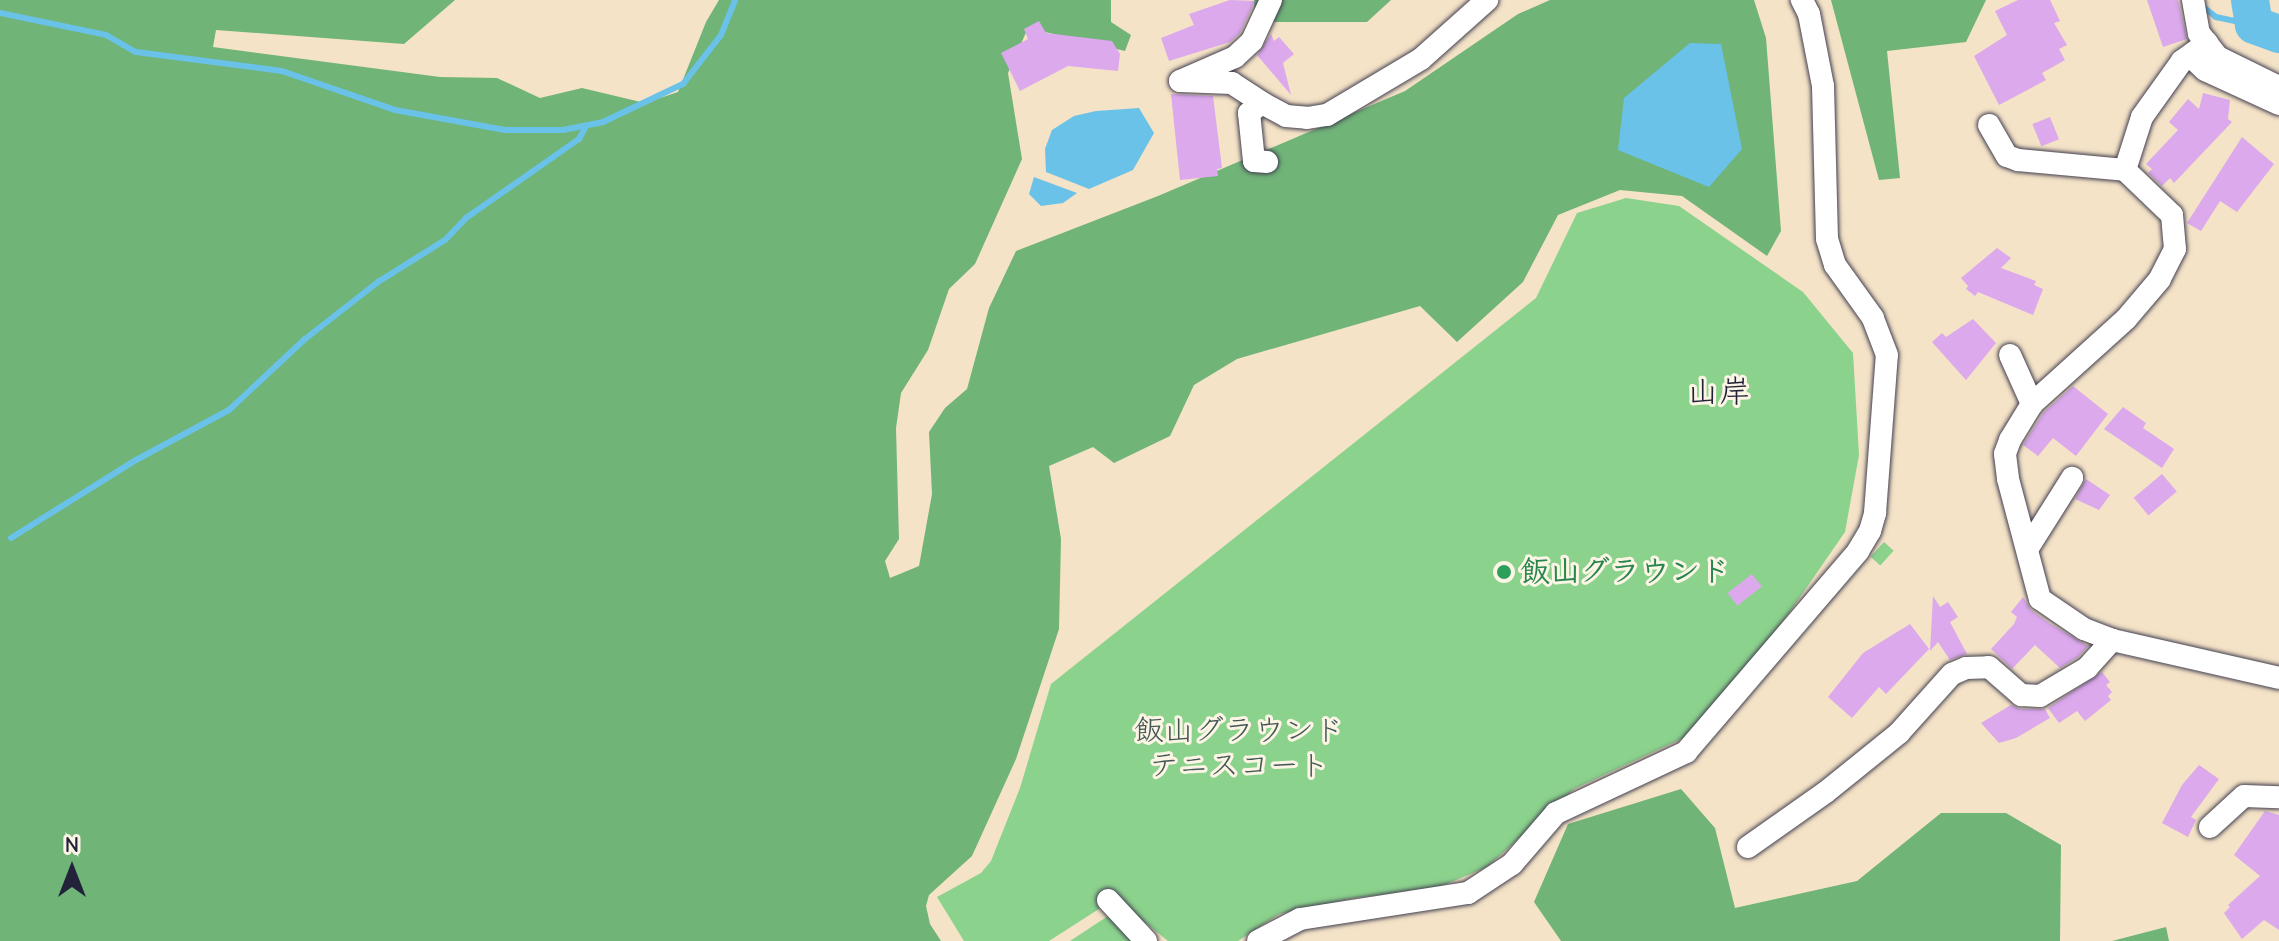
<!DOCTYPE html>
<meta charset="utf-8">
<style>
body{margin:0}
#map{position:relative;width:2279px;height:941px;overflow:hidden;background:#f4e3c7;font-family:"Comic Neue","Klee One",sans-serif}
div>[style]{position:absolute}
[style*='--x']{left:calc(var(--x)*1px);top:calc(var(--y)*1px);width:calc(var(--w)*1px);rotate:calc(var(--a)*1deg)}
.green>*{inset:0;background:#8bd28d;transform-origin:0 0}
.forest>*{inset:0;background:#70b478}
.water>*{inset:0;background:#6bc2e8}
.stream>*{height:6px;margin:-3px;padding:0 3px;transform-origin:3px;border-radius:3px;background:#6bc2e8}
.river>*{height:38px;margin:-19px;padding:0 19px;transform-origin:19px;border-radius:19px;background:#6bc2e8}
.building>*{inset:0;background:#dba9ec;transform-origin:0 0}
.roads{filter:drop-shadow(0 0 2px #423f50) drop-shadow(0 0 2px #423f50)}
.minor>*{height:22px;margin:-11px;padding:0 11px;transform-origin:11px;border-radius:11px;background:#fff}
.dots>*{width:22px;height:22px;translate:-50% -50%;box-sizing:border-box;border:4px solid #fcf5e5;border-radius:50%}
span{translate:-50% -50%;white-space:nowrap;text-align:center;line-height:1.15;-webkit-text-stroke:6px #fcf5e5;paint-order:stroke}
.leisure-label{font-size:30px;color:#27864d;font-weight:700}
.left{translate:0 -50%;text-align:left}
.park-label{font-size:30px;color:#425754}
.neighbourhood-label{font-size:32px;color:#22223b}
.north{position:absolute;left:32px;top:829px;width:80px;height:80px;-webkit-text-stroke:6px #fcf5e5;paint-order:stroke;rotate:0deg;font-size:22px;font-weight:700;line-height:32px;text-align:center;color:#22223b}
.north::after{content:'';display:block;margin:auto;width:28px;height:36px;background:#22223b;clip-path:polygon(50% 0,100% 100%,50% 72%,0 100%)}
</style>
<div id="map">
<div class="green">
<i style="clip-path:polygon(1626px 198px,1679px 206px,1803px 292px,1853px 353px,1859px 455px,1845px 532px,1789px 613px,1696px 732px,1574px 789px,1487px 867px,1437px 888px,1354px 898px,1279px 914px,1238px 941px,1168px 941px,1110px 894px,1102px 907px,1049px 941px,964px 941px,937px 897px,981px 873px,991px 861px,1020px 788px,1051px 684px,1536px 298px,1577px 213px)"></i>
<i style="left:1884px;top:542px;width:13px;height:20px;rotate:42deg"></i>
<i style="clip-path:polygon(1108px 916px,1134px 941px,1070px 941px)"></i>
</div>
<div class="forest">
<i style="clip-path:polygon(0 0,455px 0,404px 44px,216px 30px,213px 47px,440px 77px,497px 78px,540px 98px,582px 88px,645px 103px,678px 92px,706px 22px,719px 0,1111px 0,1111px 22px,1131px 35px,1125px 51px,1028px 28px,1008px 73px,1022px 159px,975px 264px,949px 289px,928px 350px,901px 393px,896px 428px,899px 539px,885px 561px,890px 578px,919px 566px,932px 494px,929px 432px,945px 408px,967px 389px,989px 308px,1016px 251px,1158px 196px,1405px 91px,1518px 14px,1550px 0,1754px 0,1766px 38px,1781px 231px,1767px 256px,1682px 196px,1620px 190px,1558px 215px,1523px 282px,1457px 342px,1420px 306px,1237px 359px,1194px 385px,1170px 436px,1114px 463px,1093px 447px,1049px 466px,1061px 539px,1059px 629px,1016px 759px,972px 856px,929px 895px,926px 906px,930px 924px,941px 941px,0 941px)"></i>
<i style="clip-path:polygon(1254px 0,1391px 0,1367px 22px,1255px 22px)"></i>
<i style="clip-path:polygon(1831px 0,1986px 0,1966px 42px,1887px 51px,1900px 178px,1879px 180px)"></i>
<i style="clip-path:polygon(1681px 789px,1715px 828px,1735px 908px,1857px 881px,1941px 813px,2006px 813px,2061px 845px,2060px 941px,1561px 941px,1534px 902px,1568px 824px)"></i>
<i style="clip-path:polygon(2166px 927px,2169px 941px,2112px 941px)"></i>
</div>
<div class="water">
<i style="clip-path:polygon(1690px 43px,1721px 44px,1742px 149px,1709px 187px,1618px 150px,1624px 98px)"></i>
<i style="clip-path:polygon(1139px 108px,1154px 133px,1133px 170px,1089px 189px,1046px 172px,1045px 149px,1052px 130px,1074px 116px,1096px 111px)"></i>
<i style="clip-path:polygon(1034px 177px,1042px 180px,1077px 193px,1063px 203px,1041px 206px,1029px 194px)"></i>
</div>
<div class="stream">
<i style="--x:2202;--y:6;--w:18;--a:38"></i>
<i style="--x:2216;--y:17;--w:39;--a:12"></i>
<i style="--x:0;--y:13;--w:108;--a:11.7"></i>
<i style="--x:106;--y:35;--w:34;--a:30"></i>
<i style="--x:136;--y:52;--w:147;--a:7.4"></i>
<i style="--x:282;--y:71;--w:120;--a:19"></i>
<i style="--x:395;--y:110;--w:112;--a:10.3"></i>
<i style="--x:505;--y:130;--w:58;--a:0"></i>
<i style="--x:563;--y:130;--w:41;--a:-11.3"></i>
<i style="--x:603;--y:122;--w:89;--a:-25.4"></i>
<i style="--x:683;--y:84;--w:62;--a:-52.2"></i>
<i style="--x:721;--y:35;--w:38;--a:-68"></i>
<i style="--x:11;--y:538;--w:147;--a:-32"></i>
<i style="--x:136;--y:460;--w:106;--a:-28.3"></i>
<i style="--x:229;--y:410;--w:104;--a:-43.1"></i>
<i style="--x:305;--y:339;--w:93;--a:-38"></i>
<i style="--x:378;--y:282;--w:79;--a:-32.1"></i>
<i style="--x:445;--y:240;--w:30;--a:-46"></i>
<i style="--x:466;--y:218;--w:138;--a:-35"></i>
<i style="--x:579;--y:139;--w:13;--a:-61"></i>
</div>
<div class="river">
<i style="--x:2250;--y:0;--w:25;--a:81"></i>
<i style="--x:2254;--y:25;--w:27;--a:20"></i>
</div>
<div class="building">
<i style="clip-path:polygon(1230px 0,1255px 1px,1240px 33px,1230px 42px,1169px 61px,1161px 38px,1194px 25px,1189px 14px)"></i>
<i style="clip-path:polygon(2018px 0,2050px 0,2060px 21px,2054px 23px,2067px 45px,2059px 49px,2065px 60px,2042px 73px,2046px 80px,1999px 105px,1974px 56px,2007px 35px,1995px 11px)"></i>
<i style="clip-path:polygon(2147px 0,2178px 0,2187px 39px,2163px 47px)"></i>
<i style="clip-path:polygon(1039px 21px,1046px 33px,1112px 41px,1120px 54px,1118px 71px,1068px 66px,1020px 91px,1001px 53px,1028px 39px,1024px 29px)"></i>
<i style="clip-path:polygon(1271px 34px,1274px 41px,1279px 37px,1294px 54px,1283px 63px,1291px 95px,1257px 55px)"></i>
<i style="clip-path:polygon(2203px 93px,2230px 100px,2228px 119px,2232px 122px,2174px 183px,2170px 178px,2162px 186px,2148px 173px,2152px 169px,2146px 164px,2178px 130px,2169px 122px,2188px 99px,2199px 109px)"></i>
<i style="clip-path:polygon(1171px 94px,1213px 96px,1222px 168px,1217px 169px,1218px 176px,1180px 180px)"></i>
<i style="left:2050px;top:117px;width:24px;height:19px;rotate:68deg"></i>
<i style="clip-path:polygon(2242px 137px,2274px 164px,2237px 212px,2220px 201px,2201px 231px,2187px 223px)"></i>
<i style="clip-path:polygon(1997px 248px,2011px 258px,2001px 268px,2036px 281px,2034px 285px,2043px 289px,2033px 315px,1978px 292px,1975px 296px,1966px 289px,1968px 286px,1961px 278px)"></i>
<i style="clip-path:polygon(1973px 319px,1996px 343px,1966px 380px,1932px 342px,1942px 333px,1946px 337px)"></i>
<i style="clip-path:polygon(2073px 386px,2108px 414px,2076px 456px,2053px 438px,2038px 456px,2023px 445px,2044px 412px)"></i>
<i style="clip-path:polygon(2123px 407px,2146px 423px,2143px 428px,2174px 449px,2162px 468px,2104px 429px)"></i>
<i style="left:2162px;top:474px;width:23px;height:37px;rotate:50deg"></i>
<i style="clip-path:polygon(2086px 479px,2110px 495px,2099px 510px,2075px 499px)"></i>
<i style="left:1752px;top:574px;width:16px;height:31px;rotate:52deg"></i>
<i style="clip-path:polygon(1933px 596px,1940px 607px,1948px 602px,1958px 617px,1950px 622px,1967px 654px,1950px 660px,1938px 642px,1930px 651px)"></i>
<i style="clip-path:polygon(2023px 597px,2031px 610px,2049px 623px,2088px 646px,2078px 657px,2060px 668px,2035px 645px,2012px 669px,1991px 649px,2014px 624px,2017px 617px,2011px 612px)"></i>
<i style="clip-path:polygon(1910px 624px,1929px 649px,1886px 694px,1879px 687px,1852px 718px,1828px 697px,1863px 653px)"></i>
<i style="clip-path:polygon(2102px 672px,2110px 682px,2106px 685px,2112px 692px,2108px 696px,2111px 700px,2085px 721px,2077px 711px,2059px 723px,2048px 708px)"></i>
<i style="clip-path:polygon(2011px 705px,2020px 709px,2045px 709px,2050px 718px,2016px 738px,1999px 743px,1981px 723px)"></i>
<i style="clip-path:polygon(2199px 765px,2219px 779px,2191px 817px,2196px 820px,2188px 837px,2162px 823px,2182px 785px)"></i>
<i style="clip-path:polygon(2265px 811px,2279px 815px,2279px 930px,2264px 920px,2242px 939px,2224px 913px,2230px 907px,2228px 905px,2260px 876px,2234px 855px)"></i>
</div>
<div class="roads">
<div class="minor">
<i style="--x:2193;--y:0;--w:34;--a:80"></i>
<i style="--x:2199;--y:33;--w:31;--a:52"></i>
<i style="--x:2218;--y:57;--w:68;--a:26.2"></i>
<i style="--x:2190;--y:56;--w:21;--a:43"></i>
<i style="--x:2205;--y:70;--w:81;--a:24.7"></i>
<i style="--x:1264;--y:104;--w:38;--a:-147"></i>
<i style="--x:1232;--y:83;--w:52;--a:-177.8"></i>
<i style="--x:1180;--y:81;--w:60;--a:-23.6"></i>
<i style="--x:1235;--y:57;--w:23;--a:-43"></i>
<i style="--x:1252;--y:41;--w:45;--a:-65.1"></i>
<i style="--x:1989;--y:125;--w:36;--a:60"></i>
<i style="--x:2007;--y:156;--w:12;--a:20"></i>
<i style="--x:2018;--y:160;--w:107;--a:5.3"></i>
<i style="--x:2125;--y:170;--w:65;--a:43.8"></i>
<i style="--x:2172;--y:215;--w:34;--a:85"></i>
<i style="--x:2175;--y:249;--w:34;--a:117"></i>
<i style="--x:2160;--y:279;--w:52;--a:130.4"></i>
<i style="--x:2126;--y:319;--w:127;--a:137.9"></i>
<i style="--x:2032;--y:404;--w:42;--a:121.4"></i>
<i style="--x:2010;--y:440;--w:15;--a:110"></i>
<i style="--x:2005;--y:454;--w:25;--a:83"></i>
<i style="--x:2008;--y:479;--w:124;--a:75.1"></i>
<i style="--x:2040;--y:599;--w:53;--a:34.3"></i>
<i style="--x:2084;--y:629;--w:30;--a:21"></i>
<i style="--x:2112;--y:640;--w:171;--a:12.8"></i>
<i style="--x:1267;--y:162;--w:13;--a:-176"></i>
<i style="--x:1254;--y:161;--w:48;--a:-95.9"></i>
<i style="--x:1249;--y:113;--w:16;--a:-38"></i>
<i style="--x:1262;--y:103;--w:27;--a:28"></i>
<i style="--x:1286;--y:116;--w:21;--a:5"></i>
<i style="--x:1307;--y:118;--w:20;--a:-9"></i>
<i style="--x:1327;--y:115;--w:109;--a:-30.8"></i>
<i style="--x:1421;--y:59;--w:89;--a:-41.8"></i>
<i style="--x:2125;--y:170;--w:56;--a:-72.2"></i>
<i style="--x:2142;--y:117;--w:69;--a:-54.5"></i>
<i style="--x:2182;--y:61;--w:31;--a:-36"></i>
<i style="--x:2010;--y:355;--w:54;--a:65.8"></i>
<i style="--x:2028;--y:548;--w:83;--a:-57.8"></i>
<i style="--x:2210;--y:827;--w:46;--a:-42.4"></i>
<i style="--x:2244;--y:796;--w:35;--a:2"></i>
<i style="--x:1748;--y:847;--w:95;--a:-35.2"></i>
<i style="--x:1826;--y:792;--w:94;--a:-38.9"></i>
<i style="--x:1899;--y:733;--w:79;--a:-48.1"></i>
<i style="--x:1952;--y:674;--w:15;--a:-23"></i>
<i style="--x:1966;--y:668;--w:23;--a:-2"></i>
<i style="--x:1989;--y:667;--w:43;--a:41.2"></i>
<i style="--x:2021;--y:695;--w:19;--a:3"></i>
<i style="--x:2040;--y:696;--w:55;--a:-30.8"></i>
<i style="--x:2087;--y:668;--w:38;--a:-48"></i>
<i style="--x:1108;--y:900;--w:56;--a:47.2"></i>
<i style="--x:1258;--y:941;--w:47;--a:-27.6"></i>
<i style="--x:1300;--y:919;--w:170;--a:-8.8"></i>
<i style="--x:1468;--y:893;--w:53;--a:-33.4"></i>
<i style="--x:1512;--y:864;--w:67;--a:-49.2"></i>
<i style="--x:1556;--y:813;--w:144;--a:-25.1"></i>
<i style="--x:1686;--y:752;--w:265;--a:-49.4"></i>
<i style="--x:1858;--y:551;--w:23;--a:-59"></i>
<i style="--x:1870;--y:531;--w:19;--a:-74"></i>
<i style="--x:1875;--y:513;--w:158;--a:-85.7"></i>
<i style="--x:1887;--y:355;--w:40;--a:-111"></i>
<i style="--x:1873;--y:318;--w:65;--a:-125.6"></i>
<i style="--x:1835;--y:265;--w:27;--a:-107"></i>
<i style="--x:1827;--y:239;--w:153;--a:-91.5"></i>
<i style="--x:1823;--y:86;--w:73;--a:-101"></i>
<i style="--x:1809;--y:14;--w:16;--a:-117"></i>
</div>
</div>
<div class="dots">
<i style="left:1504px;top:572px;background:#2e9e5b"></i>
</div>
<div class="leisure-label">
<span class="left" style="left:1520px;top:572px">飯山グラウンド</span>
</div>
<div class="park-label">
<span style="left:1239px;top:748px">飯山グラウンド<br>テニスコート</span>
</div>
<div class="neighbourhood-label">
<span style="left:1719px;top:392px">山岸</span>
</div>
<div class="north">N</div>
</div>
